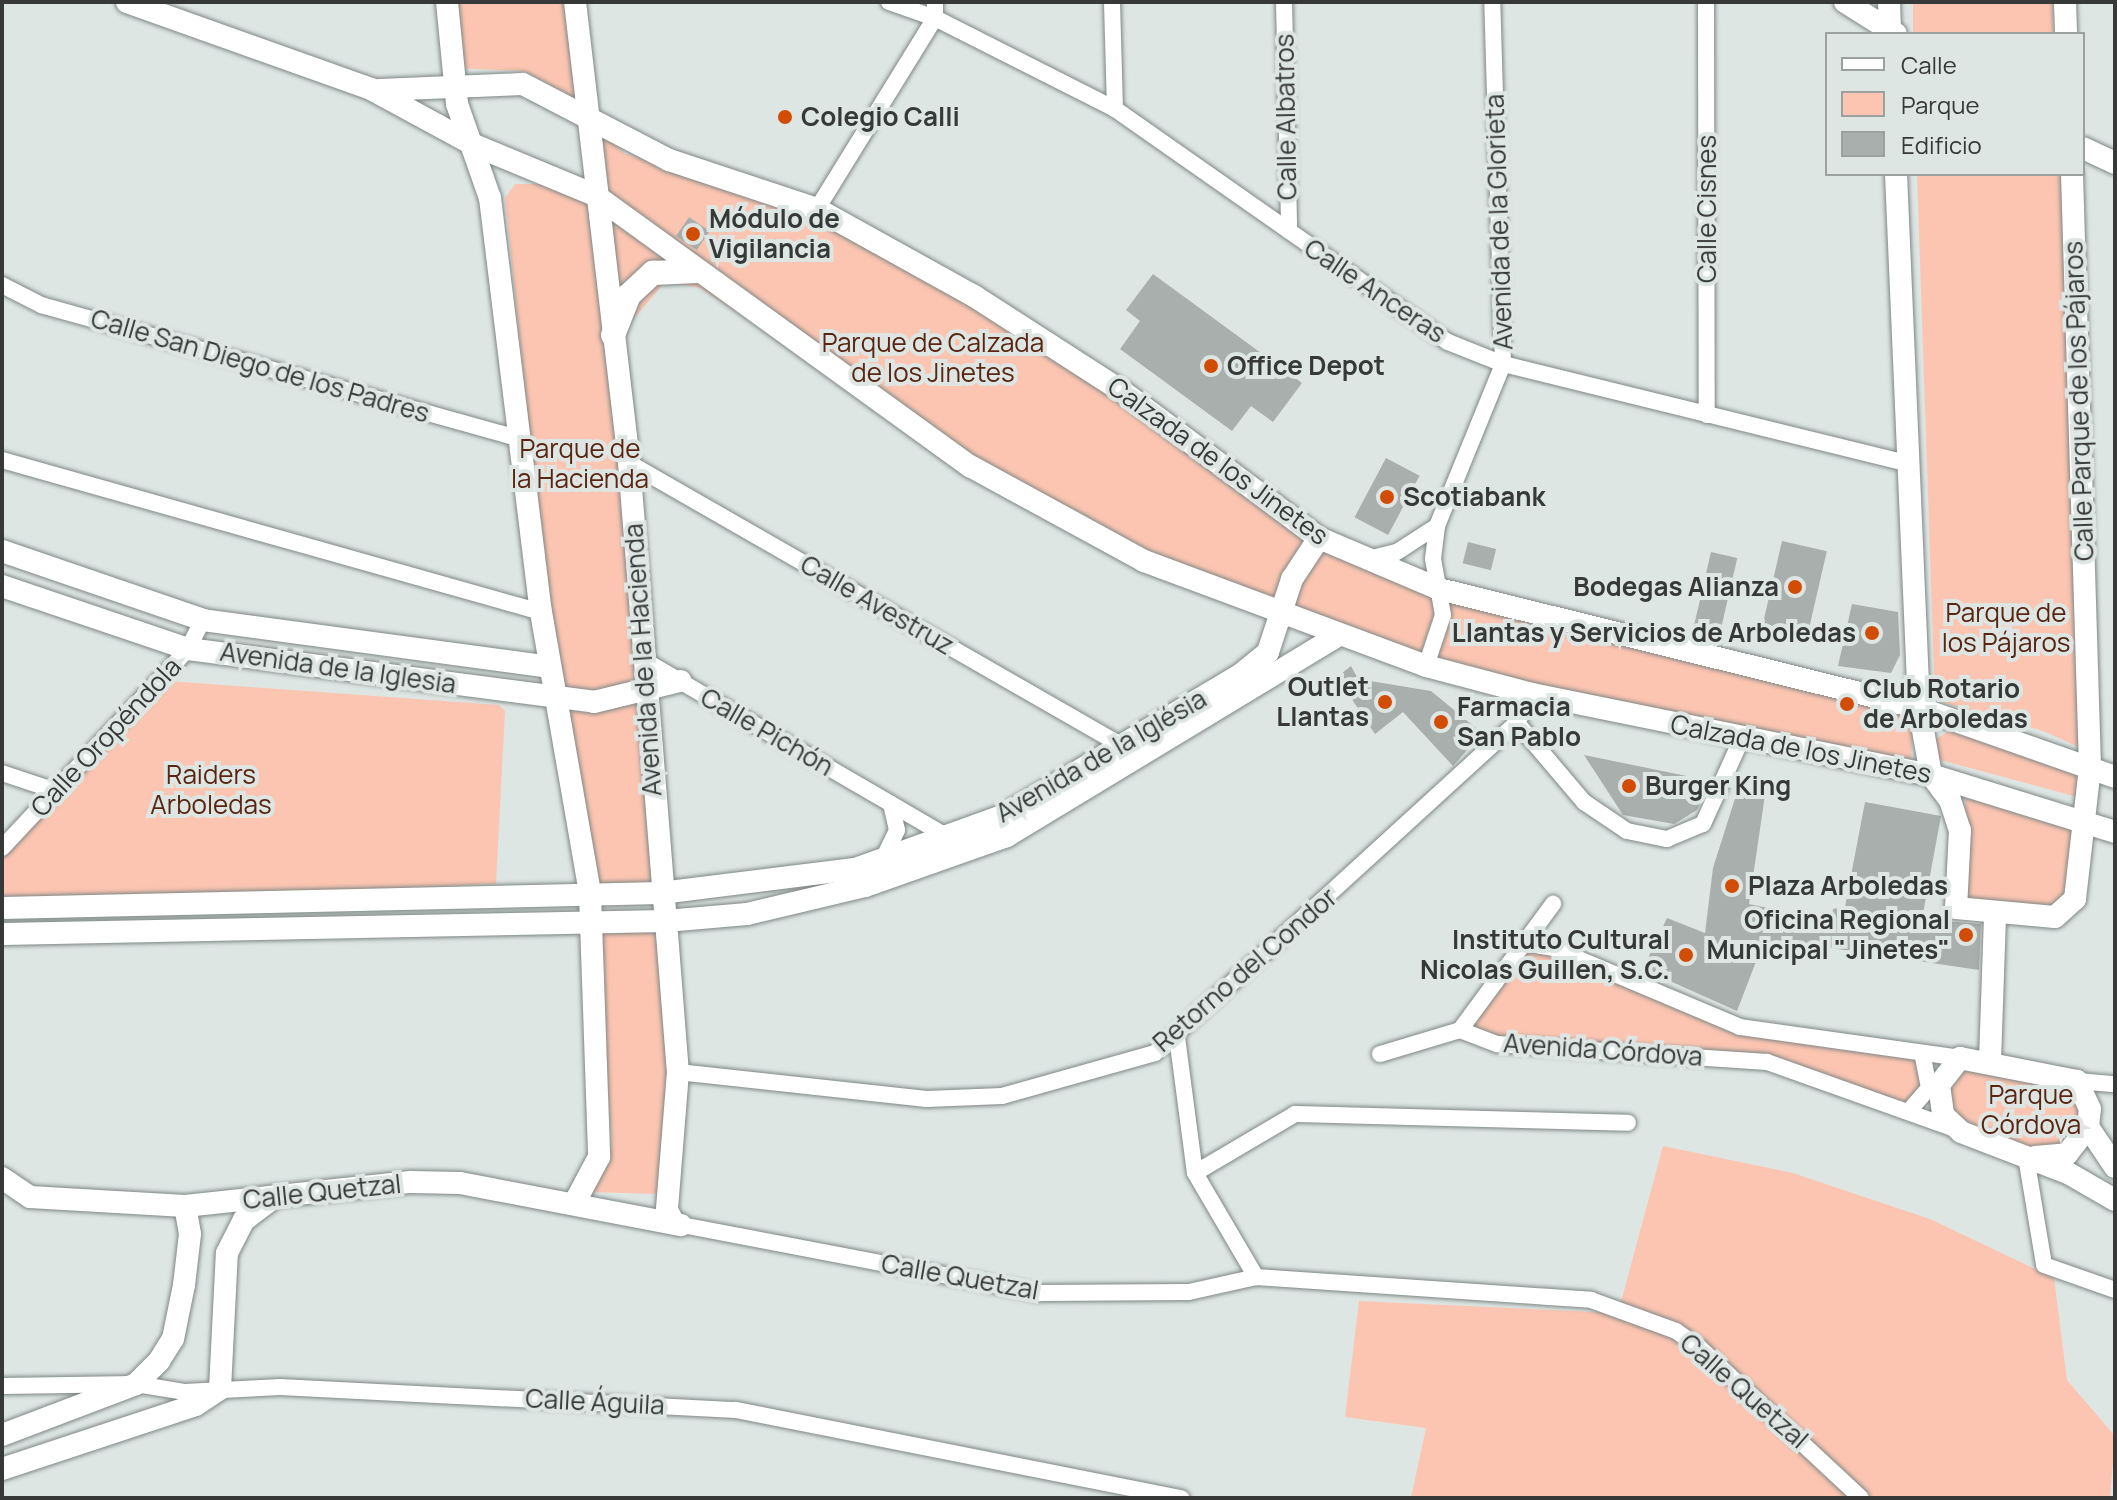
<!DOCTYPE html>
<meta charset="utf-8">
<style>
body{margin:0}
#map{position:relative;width:2117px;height:1500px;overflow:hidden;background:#dee6e4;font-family:Manrope,sans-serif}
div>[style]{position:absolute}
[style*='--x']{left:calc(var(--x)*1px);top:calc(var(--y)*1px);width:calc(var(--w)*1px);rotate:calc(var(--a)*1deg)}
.green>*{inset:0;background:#fcc5b1;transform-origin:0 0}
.building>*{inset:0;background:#a8afad;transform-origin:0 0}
.roads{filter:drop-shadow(0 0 2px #7f8785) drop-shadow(0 0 2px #7f8785)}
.street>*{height:16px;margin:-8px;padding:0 8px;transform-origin:8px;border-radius:8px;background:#fff}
.secondary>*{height:22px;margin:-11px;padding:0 11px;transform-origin:11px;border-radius:11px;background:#fff}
.primary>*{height:24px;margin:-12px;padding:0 12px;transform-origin:12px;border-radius:12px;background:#fff}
.dots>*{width:22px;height:22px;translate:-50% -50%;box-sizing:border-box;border:4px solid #dee6e4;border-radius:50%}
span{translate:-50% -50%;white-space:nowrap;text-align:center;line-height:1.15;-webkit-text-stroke:8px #dee6e4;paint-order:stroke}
.poi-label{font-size:26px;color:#363938;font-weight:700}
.left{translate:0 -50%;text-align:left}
.right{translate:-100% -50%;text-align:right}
.street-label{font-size:26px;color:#363938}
.park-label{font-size:26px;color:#592410}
.frame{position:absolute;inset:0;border:4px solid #363938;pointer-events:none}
.legend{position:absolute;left:1825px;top:32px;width:260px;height:144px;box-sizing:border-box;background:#dee6e4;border:2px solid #9ba19f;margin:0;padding:10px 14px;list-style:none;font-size:24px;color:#363938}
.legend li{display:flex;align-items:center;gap:16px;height:40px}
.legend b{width:40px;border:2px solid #9ba19f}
</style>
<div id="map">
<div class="green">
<i style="clip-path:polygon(449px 2px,574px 2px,588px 106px,523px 71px,454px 68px)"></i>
<i style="left:1913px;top:2px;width:140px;height:32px"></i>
<i style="clip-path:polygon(591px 116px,625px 154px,668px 162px,816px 212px,971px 298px,1255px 497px,1421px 583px,1913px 714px,1911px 763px,1533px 691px,1144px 560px,970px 465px,700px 288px,666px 281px,618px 337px)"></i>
<i style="clip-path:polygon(1917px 174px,2061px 174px,2083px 749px,2043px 731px,1935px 700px)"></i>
<i style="clip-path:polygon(515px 184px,546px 184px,593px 197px,640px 692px,557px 695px,505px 198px)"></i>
<i style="clip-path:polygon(168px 681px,499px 705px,505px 711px,496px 884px,2px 905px,2px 857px)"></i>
<i style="clip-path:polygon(640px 699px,658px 891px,592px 892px,557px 700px)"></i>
<i style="clip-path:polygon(1949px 731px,2087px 774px,2081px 798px,1940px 760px,1933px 741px)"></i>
<i style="clip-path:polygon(1966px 795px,2076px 825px,2063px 908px,1958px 907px)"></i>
<i style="clip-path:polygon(663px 925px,675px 1071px,663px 1189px,655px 1194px,590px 1192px,612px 1146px,597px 929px)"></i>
<i style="clip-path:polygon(1530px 946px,1740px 1028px,1921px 1058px,1928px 1074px,1909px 1108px,1768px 1060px,1474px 1036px,1466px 1022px)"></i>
<i style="clip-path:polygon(1961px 1060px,2075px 1085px,2085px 1115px,2074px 1146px,2027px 1151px,1963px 1123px,1949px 1111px,1950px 1074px)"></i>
<i style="clip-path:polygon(1663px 1146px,1793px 1173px,1930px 1219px,2054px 1278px,2067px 1380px,2115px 1436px,2110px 1498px,1411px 1498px,1426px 1428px,1345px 1417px,1359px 1301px,1618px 1313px)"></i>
</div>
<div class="building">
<i style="left:689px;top:217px;width:25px;height:23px;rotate:34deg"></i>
<i style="clip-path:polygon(1153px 274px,1302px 383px,1273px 422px,1251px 406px,1232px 431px,1120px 349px,1140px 321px,1126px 310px)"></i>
<i style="left:1386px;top:458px;width:38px;height:67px;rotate:28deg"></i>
<i style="left:1782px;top:541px;width:46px;height:85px;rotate:13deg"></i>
<i style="left:1468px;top:542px;width:29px;height:22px;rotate:14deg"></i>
<i style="left:1711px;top:552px;width:27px;height:78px;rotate:13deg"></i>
<i style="clip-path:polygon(1852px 604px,1898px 612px,1900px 655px,1891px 673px,1838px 666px)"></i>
<i style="clip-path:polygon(1351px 666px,1358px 679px,1431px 691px,1482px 733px,1453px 766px,1403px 712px,1375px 734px,1337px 677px)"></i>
<i style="clip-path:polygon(1584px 755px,1711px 781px,1697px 810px,1674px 824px,1623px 815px)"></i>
<i style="clip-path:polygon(1738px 789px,1765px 795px,1749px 904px,1831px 921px,1833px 909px,1845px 907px,1865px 802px,1941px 816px,1922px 919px,1981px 924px,1979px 970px,1824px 947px,1821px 962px,1762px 946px,1737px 1011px,1643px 969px,1667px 918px,1705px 933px,1713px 868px)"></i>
</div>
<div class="roads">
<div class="street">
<i style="--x:889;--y:2;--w:49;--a:19.2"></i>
<i style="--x:935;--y:18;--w:202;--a:26.8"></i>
<i style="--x:1115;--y:109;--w:406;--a:35"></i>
<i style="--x:1448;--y:342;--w:59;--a:21.8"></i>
<i style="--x:1503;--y:364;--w:418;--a:13.8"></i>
<i style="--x:1112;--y:2;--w:107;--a:88.4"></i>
<i style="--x:1284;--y:2;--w:229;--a:88.7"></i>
<i style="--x:1706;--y:2;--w:413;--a:89.9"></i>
<i style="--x:817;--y:209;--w:225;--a:-58.3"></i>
<i style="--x:935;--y:18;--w:16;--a:-90"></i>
<i style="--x:2;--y:285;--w:44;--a:27.1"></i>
<i style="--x:41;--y:305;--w:498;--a:15.6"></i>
<i style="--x:2;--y:460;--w:560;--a:15.75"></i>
<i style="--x:629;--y:463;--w:573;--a:29.83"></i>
<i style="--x:1368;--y:559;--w:30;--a:-14"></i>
<i style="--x:1397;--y:552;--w:48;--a:-33"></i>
<i style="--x:642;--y:659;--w:352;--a:30.2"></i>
<i style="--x:1426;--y:666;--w:54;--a:-71.6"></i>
<i style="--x:1443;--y:615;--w:57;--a:-100.1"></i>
<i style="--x:1433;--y:559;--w:33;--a:-83"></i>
<i style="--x:1437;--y:526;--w:175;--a:-67.8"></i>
<i style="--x:1503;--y:364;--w:362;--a:-91.7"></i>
<i style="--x:1517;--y:723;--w:104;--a:49.7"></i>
<i style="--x:1584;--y:802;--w:52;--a:34"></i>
<i style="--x:1627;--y:831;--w:41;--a:11.3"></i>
<i style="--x:1667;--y:839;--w:39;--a:-23"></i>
<i style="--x:1703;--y:824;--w:94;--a:-65.6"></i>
<i style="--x:2;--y:773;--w:57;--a:18.4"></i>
<i style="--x:2;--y:848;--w:272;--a:-46.9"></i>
<i style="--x:188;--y:649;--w:33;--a:-63"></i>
<i style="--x:883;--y:859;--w:32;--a:-64"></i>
<i style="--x:897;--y:830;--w:27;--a:-103"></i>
<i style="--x:1529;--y:944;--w:24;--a:9"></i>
<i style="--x:1553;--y:948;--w:203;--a:22.9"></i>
<i style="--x:1740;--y:1027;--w:222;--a:8"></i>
<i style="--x:1460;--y:1030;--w:40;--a:21"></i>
<i style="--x:1497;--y:1044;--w:271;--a:3.8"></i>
<i style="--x:1767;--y:1062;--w:196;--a:19.6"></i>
<i style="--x:1460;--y:1030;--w:157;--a:-53.6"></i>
<i style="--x:1177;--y:1037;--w:137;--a:82.5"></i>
<i style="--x:1195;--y:1173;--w:121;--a:59.6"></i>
<i style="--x:1380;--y:1054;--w:84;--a:-16.7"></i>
<i style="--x:678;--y:1072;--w:250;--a:6.2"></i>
<i style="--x:927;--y:1099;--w:75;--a:-2.3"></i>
<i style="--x:1002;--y:1096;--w:159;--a:-15.7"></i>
<i style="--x:1155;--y:1053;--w:490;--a:-42.4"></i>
<i style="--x:1517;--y:723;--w:33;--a:-63"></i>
<i style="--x:2077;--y:1081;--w:38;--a:5"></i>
<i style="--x:1909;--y:1111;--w:30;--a:-49"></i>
<i style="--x:1929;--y:1088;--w:33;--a:-101"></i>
<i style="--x:2026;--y:1157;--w:109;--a:80.5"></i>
<i style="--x:2044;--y:1265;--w:75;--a:19.4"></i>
<i style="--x:1195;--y:1173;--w:116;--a:-30.5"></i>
<i style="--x:1295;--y:1114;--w:333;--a:1.5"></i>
<i style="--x:682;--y:1225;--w:363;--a:10.8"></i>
<i style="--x:1039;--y:1293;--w:150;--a:-0.4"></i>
<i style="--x:1189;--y:1292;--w:69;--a:-12.6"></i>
<i style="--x:1256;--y:1277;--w:336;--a:3.9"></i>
<i style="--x:1591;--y:1300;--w:90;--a:20"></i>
<i style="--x:1676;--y:1331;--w:28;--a:35"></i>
<i style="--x:1699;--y:1347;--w:221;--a:43"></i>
<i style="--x:2;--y:1386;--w:134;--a:-0.9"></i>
<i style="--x:136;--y:1384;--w:50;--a:9.3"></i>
<i style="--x:185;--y:1392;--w:95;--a:-3"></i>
<i style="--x:280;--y:1387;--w:457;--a:2.9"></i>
<i style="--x:736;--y:1410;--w:454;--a:11.2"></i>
</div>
<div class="secondary">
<i style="--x:127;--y:2;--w:259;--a:19.6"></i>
<i style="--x:371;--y:89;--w:117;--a:28.5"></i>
<i style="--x:474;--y:145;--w:131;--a:22.5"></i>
<i style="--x:595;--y:195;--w:463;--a:35.9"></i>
<i style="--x:970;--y:466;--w:198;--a:28.6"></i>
<i style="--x:1144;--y:561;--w:301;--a:20.4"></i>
<i style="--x:1426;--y:666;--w:110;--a:14.8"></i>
<i style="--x:1532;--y:694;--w:407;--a:11.5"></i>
<i style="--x:1931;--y:775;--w:193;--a:17.2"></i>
<i style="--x:447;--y:2;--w:102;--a:84.4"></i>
<i style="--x:457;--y:104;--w:100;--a:70.7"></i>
<i style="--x:490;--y:198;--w:417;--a:83"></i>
<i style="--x:541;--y:612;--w:286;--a:80.1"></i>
<i style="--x:590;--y:894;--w:263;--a:88"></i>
<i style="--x:599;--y:1157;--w:51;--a:118.1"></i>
<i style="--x:575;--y:2;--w:464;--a:83.3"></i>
<i style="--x:629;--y:463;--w:459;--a:85.4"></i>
<i style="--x:666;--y:921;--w:151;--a:85.5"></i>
<i style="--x:678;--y:1072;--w:138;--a:94.6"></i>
<i style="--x:667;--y:1210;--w:13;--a:63"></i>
<i style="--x:1845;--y:2;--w:60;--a:32.1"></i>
<i style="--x:1889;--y:2;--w:32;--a:88"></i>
<i style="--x:2065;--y:2;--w:32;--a:88"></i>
<i style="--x:380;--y:90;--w:143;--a:-2.4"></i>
<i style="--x:523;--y:84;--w:165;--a:27.5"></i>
<i style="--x:669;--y:160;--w:156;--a:18.3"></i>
<i style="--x:817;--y:209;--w:179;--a:29"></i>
<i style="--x:974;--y:296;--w:177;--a:32.8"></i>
<i style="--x:1123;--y:392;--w:244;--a:36.7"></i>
<i style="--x:1319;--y:538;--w:130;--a:23"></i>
<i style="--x:1439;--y:589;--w:495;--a:13.9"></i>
<i style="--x:1919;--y:708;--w:208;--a:19.4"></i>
<i style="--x:2083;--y:148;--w:35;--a:25"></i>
<i style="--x:1896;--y:174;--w:534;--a:87.53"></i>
<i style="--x:1919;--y:708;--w:68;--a:79.8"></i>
<i style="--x:1931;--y:775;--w:31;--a:53"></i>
<i style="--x:1950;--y:800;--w:32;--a:72"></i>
<i style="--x:1960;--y:830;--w:78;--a:92.9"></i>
<i style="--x:1956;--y:908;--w:99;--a:5.2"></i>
<i style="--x:2055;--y:917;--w:27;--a:-42"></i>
<i style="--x:2075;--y:899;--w:133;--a:-83.5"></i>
<i style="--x:2090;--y:767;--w:593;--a:-91.74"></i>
<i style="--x:2;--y:551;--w:213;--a:18.9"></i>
<i style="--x:203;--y:620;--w:349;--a:7.7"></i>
<i style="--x:2;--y:586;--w:196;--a:18.7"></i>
<i style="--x:188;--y:649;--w:409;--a:7.4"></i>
<i style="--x:594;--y:702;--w:89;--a:-13.7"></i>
<i style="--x:2;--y:908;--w:659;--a:-1.3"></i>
<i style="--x:661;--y:893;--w:195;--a:-7.1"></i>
<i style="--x:855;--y:869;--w:159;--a:-19.8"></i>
<i style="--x:1005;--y:815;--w:274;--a:-30.8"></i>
<i style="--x:1240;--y:675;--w:36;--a:-39"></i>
<i style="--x:1268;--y:652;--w:77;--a:-71.8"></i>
<i style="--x:1292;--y:579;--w:49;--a:-56.6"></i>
<i style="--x:2;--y:934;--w:664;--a:-1.12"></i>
<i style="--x:666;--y:921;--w:81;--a:-4.9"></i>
<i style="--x:747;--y:914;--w:121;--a:-13.3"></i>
<i style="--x:865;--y:886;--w:151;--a:-19.4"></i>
<i style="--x:1007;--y:836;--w:386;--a:-31.2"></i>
<i style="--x:1990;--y:1060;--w:144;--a:-88"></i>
<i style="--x:2035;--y:1157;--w:32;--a:-5"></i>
<i style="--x:2067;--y:1154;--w:34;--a:-52"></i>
<i style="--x:2115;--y:1167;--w:48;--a:-124"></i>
<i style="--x:2088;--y:1127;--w:18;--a:-84"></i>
<i style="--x:2090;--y:1109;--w:31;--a:-115"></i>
<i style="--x:2077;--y:1081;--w:119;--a:-168.9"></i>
<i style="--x:1960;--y:1058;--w:34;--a:128"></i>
<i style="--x:1939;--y:1085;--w:30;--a:82"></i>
<i style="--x:1943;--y:1115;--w:25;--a:43"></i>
<i style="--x:1961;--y:1132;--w:115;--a:21"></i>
<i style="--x:2068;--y:1173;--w:54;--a:29.9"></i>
<i style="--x:2;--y:1178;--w:34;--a:34"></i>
<i style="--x:30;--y:1197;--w:155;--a:3.3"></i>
<i style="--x:185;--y:1206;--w:227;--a:-6.1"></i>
<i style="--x:411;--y:1182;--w:49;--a:1.2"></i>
<i style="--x:460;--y:1183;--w:225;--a:10.8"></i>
<i style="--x:2;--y:1435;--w:143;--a:-20.8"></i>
<i style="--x:136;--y:1384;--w:33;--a:-45"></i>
<i style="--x:159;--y:1361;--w:26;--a:-58"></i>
<i style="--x:173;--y:1339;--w:55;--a:-78.5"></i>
<i style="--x:184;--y:1285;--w:51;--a:-83.3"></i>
<i style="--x:190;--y:1234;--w:28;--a:-100"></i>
<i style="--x:2;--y:1469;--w:204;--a:-18.3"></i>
<i style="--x:196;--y:1405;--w:29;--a:-34"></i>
<i style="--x:220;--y:1389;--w:136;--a:-87.1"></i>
<i style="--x:227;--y:1253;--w:37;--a:-63"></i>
<i style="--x:244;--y:1220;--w:40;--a:-37"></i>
</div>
<div class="primary">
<i style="--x:613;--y:335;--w:43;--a:-68.2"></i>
<i style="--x:629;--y:295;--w:33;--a:-43"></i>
<i style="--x:653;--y:273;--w:44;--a:-2.6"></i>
</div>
</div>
<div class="dots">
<i style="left:785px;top:117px;background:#d14c05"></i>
<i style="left:693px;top:234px;background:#d14c05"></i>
<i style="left:1211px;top:366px;background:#d14c05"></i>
<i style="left:1387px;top:497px;background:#d14c05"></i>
<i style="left:1795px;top:587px;background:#d14c05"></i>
<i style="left:1872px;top:633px;background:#d14c05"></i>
<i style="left:1385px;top:702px;background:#d14c05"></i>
<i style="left:1847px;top:704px;background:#d14c05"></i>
<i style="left:1441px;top:722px;background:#d14c05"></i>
<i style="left:1629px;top:786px;background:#d14c05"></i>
<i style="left:1732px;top:886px;background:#d14c05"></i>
<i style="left:1966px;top:935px;background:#d14c05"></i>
<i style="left:1686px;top:955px;background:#d14c05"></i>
</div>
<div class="poi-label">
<span class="left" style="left:801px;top:117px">Colegio Calli</span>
<span class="left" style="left:709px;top:234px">Módulo de<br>Vigilancia</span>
<span class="left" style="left:1227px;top:366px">Office Depot</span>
<span class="left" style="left:1403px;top:497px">Scotiabank</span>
<span class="right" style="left:1779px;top:587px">Bodegas Alianza</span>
<span class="right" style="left:1856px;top:633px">Llantas y Servicios de Arboledas</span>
<span class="right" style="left:1369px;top:702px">Outlet<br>Llantas</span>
<span class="left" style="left:1863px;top:704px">Club Rotario<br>de Arboledas</span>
<span class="left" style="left:1457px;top:722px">Farmacia<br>San Pablo</span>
<span class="left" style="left:1645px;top:786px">Burger King</span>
<span class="left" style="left:1748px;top:886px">Plaza Arboledas</span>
<span class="right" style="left:1950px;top:935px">Oficina Regional<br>Municipal "Jinetes"</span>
<span class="right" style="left:1670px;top:955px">Instituto Cultural<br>Nicolas Guillen, S.C.</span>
</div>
<div class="street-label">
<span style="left:1286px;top:117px;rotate:-91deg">Calle Albatros</span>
<span style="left:1707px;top:209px;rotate:-90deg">Calle Cisnes</span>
<span style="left:1499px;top:222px;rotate:-92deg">Avenida de la Glorieta</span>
<span style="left:1375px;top:291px;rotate:34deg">Calle Anceras</span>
<span style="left:260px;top:366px;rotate:16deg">Calle San Diego de los Padres</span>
<span style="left:2079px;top:401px;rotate:-92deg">Calle Parque de los Pájaros</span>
<span style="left:1218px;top:461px;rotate:36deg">Calzada de los Jinetes</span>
<span style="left:877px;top:605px;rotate:30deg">Calle Avestruz</span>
<span style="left:643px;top:660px;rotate:-94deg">Avenida de la Hacienda</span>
<span style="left:338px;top:668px;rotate:8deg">Avenida de la Iglesia</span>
<span style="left:767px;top:732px;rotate:30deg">Calle Pichón</span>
<span style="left:106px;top:737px;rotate:-47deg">Calle Oropéndola</span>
<span style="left:1801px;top:749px;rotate:11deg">Calzada de los Jinetes</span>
<span style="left:1101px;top:756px;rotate:-30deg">Avenida de la Iglésia</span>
<span style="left:1245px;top:970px;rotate:-41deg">Retorno del Condor</span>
<span style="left:1603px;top:1050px;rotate:4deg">Avenida Córdova</span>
<span style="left:322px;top:1192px;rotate:-6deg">Calle Quetzal</span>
<span style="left:960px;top:1277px;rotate:10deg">Calle Quetzal</span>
<span style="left:1744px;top:1391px;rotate:41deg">Calle Quetzal</span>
<span style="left:595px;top:1402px;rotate:3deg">Calle Águila</span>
</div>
<div class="park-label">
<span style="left:933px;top:358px">Parque de Calzada<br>de los Jinetes</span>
<span style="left:580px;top:464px">Parque de<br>la Hacienda</span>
<span style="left:2006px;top:628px">Parque de<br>los Pájaros</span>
<span style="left:211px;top:790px">Raiders<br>Arboledas</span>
<span style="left:2031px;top:1110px">Parque<br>Córdova</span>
</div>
<div class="frame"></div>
<ul class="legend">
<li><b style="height:10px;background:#fff"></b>Calle</li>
<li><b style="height:22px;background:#fcc5b1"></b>Parque</li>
<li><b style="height:22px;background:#a8afad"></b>Edificio</li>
</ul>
</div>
